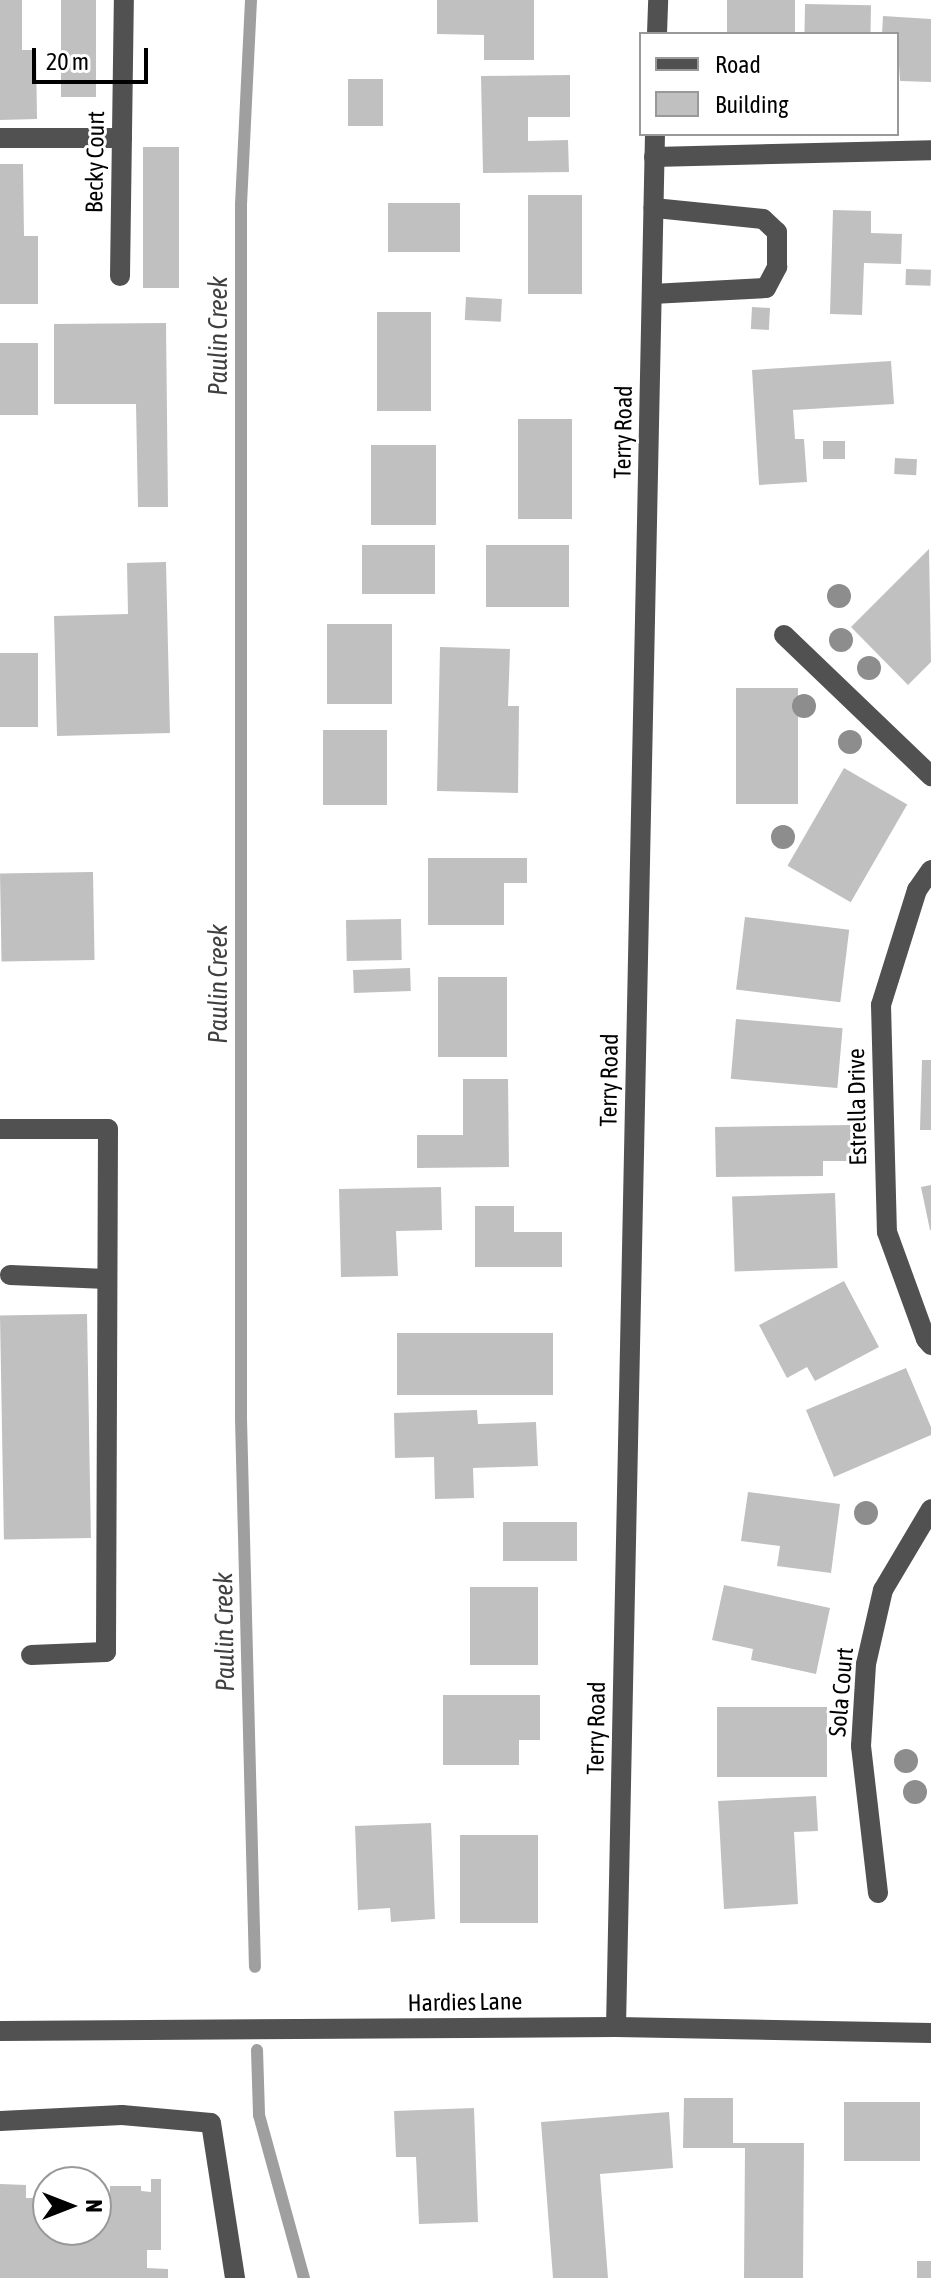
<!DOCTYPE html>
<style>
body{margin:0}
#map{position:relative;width:931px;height:2278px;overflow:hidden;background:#fff;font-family:"Asap Condensed",sans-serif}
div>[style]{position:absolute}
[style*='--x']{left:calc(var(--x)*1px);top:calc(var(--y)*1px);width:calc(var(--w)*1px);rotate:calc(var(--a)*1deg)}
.stream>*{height:12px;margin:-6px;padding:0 6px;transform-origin:6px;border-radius:6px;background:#9f9f9f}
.building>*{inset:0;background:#c0c0c0;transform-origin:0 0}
.minor>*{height:20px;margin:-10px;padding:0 10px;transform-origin:10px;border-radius:10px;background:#515151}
.trees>*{width:24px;height:24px;margin:-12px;border-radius:50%;background:#8d8d8d}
span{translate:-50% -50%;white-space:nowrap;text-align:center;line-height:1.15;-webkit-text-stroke:6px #fff;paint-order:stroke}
.street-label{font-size:24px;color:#000}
.water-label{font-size:26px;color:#404040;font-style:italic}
.legend{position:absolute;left:639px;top:32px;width:260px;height:104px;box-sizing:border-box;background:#fff;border:2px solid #999;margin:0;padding:10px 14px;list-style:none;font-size:24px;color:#000}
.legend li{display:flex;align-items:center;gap:16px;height:40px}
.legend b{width:40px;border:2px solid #999}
.north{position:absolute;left:32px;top:2166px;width:80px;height:80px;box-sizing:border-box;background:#fff;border:2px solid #999;border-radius:50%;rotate:90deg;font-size:22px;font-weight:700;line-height:32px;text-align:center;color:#000}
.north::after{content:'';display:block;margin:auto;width:28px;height:36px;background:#000;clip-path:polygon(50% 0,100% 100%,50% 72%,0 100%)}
.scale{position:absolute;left:32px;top:48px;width:116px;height:36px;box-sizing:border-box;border:4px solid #000;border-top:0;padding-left:10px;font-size:24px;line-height:28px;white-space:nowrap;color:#000;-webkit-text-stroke:6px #fff;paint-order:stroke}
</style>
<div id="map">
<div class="stream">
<i style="--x:251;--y:0;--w:206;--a:92.8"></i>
<i style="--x:241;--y:206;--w:1213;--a:90"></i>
<i style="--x:241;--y:1419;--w:548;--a:88.54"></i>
<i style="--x:257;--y:2050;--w:65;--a:88.2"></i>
<i style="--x:259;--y:2115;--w:169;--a:74.6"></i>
</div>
<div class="building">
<i style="clip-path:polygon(0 0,22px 0,22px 50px,36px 50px,37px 119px,0 120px)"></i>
<i style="left:61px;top:0;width:35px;height:97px"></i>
<i style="clip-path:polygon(437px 0,534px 0,534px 60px,484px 60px,484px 35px,437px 34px)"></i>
<i style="left:727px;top:0;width:68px;height:34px"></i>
<i style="left:805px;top:4px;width:66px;height:30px;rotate:1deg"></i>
<i style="clip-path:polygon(883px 16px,931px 19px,931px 82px,900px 81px,897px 34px,882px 34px)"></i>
<i style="clip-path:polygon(570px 75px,570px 117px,528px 117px,528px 141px,568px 140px,569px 172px,483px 173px,481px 76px)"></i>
<i style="left:383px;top:79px;width:47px;height:35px;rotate:90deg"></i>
<i style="left:143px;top:147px;width:36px;height:141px"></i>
<i style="clip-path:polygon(0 164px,23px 164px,24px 236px,38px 236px,38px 304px,0 304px)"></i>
<i style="left:528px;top:195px;width:54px;height:99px"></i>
<i style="left:388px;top:203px;width:72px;height:49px"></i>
<i style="clip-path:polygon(833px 210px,871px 211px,871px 233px,902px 234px,901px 264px,864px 263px,862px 315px,830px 314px)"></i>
<i style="left:906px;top:269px;width:25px;height:16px;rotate:2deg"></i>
<i style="left:466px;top:297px;width:36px;height:23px;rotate:3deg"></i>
<i style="left:752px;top:307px;width:18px;height:22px;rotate:3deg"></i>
<i style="left:377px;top:312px;width:54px;height:99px"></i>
<i style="clip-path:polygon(166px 323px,168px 507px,138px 507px,136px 404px,54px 404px,54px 324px)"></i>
<i style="left:0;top:343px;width:38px;height:72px"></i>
<i style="clip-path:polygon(891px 361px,894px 404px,793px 410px,795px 439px,804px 439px,807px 482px,759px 485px,752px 370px)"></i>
<i style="left:518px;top:419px;width:54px;height:100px"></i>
<i style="left:823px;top:441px;width:22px;height:18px"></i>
<i style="left:371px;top:445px;width:65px;height:80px"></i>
<i style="left:895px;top:458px;width:22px;height:16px;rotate:3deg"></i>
<i style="left:362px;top:545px;width:73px;height:49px"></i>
<i style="left:486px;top:545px;width:83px;height:62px"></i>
<i style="clip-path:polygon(929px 549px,931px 662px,908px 685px,851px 627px)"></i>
<i style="clip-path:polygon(166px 562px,170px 733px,57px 736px,54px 616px,128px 614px,127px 563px)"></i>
<i style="left:327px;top:624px;width:65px;height:80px"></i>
<i style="clip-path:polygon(440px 647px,510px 649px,508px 706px,519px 706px,518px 793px,437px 791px)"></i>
<i style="left:0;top:653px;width:38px;height:74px"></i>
<i style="left:736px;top:688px;width:62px;height:116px"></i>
<i style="left:323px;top:730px;width:64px;height:75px"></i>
<i style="left:844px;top:768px;width:73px;height:113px;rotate:30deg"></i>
<i style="clip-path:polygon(428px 858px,527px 858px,527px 883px,504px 883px,504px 925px,428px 925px)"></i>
<i style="left:93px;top:872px;width:88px;height:93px;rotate:89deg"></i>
<i style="left:745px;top:917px;width:105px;height:73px;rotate:7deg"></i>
<i style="left:401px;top:919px;width:41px;height:55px;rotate:89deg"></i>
<i style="left:410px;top:968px;width:23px;height:57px;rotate:88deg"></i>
<i style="left:438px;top:977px;width:69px;height:80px"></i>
<i style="left:736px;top:1019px;width:107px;height:60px;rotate:5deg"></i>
<i style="clip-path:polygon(922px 1060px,931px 1060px,931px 1130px,920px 1130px)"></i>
<i style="clip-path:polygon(463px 1079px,508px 1079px,509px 1167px,417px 1168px,417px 1135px,463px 1135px)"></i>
<i style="clip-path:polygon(851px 1125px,851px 1161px,823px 1161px,823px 1176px,716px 1177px,715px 1127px)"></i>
<i style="clip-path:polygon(931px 1185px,931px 1230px,930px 1230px,921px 1187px)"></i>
<i style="clip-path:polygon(441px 1187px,442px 1230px,396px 1231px,398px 1276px,341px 1277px,339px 1189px)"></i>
<i style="left:835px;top:1193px;width:75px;height:103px;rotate:88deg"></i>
<i style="clip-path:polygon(475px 1206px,514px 1206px,514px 1232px,562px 1232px,562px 1267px,475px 1267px)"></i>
<i style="clip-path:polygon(844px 1281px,879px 1347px,815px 1381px,807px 1367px,787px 1378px,759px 1325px)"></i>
<i style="left:87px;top:1314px;width:224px;height:87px;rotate:89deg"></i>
<i style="left:397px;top:1333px;width:156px;height:62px"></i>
<i style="clip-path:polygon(906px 1368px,931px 1427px,931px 1435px,834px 1477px,806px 1410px)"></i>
<i style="clip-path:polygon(477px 1410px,478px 1424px,536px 1422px,538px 1466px,473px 1468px,474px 1498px,435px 1499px,434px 1457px,395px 1458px,394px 1413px)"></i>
<i style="clip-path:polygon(748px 1492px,840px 1504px,831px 1573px,777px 1566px,780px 1546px,741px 1541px)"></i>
<i style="left:503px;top:1522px;width:74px;height:39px"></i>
<i style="clip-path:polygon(724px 1585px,830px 1608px,816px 1674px,751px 1660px,753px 1649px,712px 1640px)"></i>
<i style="left:470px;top:1587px;width:68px;height:78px"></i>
<i style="clip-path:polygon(443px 1695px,540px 1695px,540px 1740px,519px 1740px,519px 1765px,443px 1765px)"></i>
<i style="left:717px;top:1707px;width:110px;height:70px"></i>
<i style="clip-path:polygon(816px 1796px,818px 1831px,794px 1832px,798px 1904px,724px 1909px,718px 1801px)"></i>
<i style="clip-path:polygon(431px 1823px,435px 1919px,391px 1922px,390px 1908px,358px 1910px,355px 1826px)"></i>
<i style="left:460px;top:1835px;width:78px;height:88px"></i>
<i style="clip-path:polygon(684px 2098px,733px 2098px,733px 2143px,804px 2143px,803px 2278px,744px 2278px,745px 2148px,683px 2148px)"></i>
<i style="left:844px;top:2102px;width:76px;height:59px"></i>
<i style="clip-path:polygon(474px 2108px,478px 2222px,419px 2224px,416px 2157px,396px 2157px,394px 2111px)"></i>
<i style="clip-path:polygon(669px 2112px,673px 2168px,600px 2174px,608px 2278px,553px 2278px,541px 2122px)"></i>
<i style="clip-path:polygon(151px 2179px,161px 2179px,161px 2250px,147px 2250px,147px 2268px,168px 2269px,168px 2278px,0 2278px,0 2184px,26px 2185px,26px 2198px,40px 2198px,40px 2191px,48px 2191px,48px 2230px,96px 2230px,96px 2199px,110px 2199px,110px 2186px,141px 2186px,141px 2191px,151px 2192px)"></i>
<i style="left:917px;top:2261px;width:14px;height:17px"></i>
</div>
<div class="minor">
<i style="--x:657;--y:34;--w:34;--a:-88"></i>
<i style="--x:0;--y:138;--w:122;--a:0"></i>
<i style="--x:654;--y:157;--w:277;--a:-1.4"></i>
<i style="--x:120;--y:276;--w:276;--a:-89.2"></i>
<i style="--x:652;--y:294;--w:114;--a:-3"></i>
<i style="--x:766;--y:288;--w:24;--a:-62"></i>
<i style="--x:777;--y:267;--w:35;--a:-90"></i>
<i style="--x:777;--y:232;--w:19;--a:-137"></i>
<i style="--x:763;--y:219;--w:110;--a:-174.2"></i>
<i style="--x:784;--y:635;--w:204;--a:43.8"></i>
<i style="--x:931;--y:870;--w:24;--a:125"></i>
<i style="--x:917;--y:890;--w:121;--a:107.4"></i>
<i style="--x:881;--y:1005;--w:227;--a:88.5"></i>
<i style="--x:887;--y:1232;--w:114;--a:70"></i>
<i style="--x:926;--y:1339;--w:8;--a:50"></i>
<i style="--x:0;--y:1129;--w:108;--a:0"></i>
<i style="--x:108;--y:1129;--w:523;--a:90.22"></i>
<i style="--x:106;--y:1652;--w:75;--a:177.7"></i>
<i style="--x:10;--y:1275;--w:97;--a:2.4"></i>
<i style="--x:878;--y:1893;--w:148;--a:-96.6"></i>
<i style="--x:861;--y:1746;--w:82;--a:-86.5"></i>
<i style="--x:866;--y:1664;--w:76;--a:-77.1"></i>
<i style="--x:883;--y:1590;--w:94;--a:-59.3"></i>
<i style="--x:616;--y:2027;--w:1893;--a:-88.82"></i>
<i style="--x:0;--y:2031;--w:616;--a:-0.37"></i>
<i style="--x:616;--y:2027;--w:315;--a:1.1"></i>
<i style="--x:0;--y:2121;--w:122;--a:-2.8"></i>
<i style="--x:122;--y:2115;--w:89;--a:5.1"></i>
<i style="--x:211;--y:2123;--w:157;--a:81.2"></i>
</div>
<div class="trees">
<i style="left:839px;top:596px"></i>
<i style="left:841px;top:640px"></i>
<i style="left:869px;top:668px"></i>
<i style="left:804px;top:706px"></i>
<i style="left:850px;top:742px"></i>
<i style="left:783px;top:837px"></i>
<i style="left:866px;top:1513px"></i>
<i style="left:906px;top:1761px"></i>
<i style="left:915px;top:1792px"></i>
</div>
<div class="street-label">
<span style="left:95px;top:162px;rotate:-89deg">Becky Court</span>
<span style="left:623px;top:432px;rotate:-89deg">Terry Road</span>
<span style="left:609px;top:1080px;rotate:-89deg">Terry Road</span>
<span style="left:857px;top:1107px;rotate:-91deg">Estrella Drive</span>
<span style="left:841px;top:1692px;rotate:-85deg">Sola Court</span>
<span style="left:596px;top:1728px;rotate:-89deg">Terry Road</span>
<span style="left:465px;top:2002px;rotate:-1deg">Hardies Lane</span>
</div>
<div class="water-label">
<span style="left:219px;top:336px;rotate:-90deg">Paulin Creek</span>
<span style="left:219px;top:984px;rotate:-90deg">Paulin Creek</span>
<span style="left:225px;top:1632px;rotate:-91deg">Paulin Creek</span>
</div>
<ul class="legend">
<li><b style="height:10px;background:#515151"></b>Road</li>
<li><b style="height:22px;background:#c0c0c0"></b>Building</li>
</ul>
<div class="north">N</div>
<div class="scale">20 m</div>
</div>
